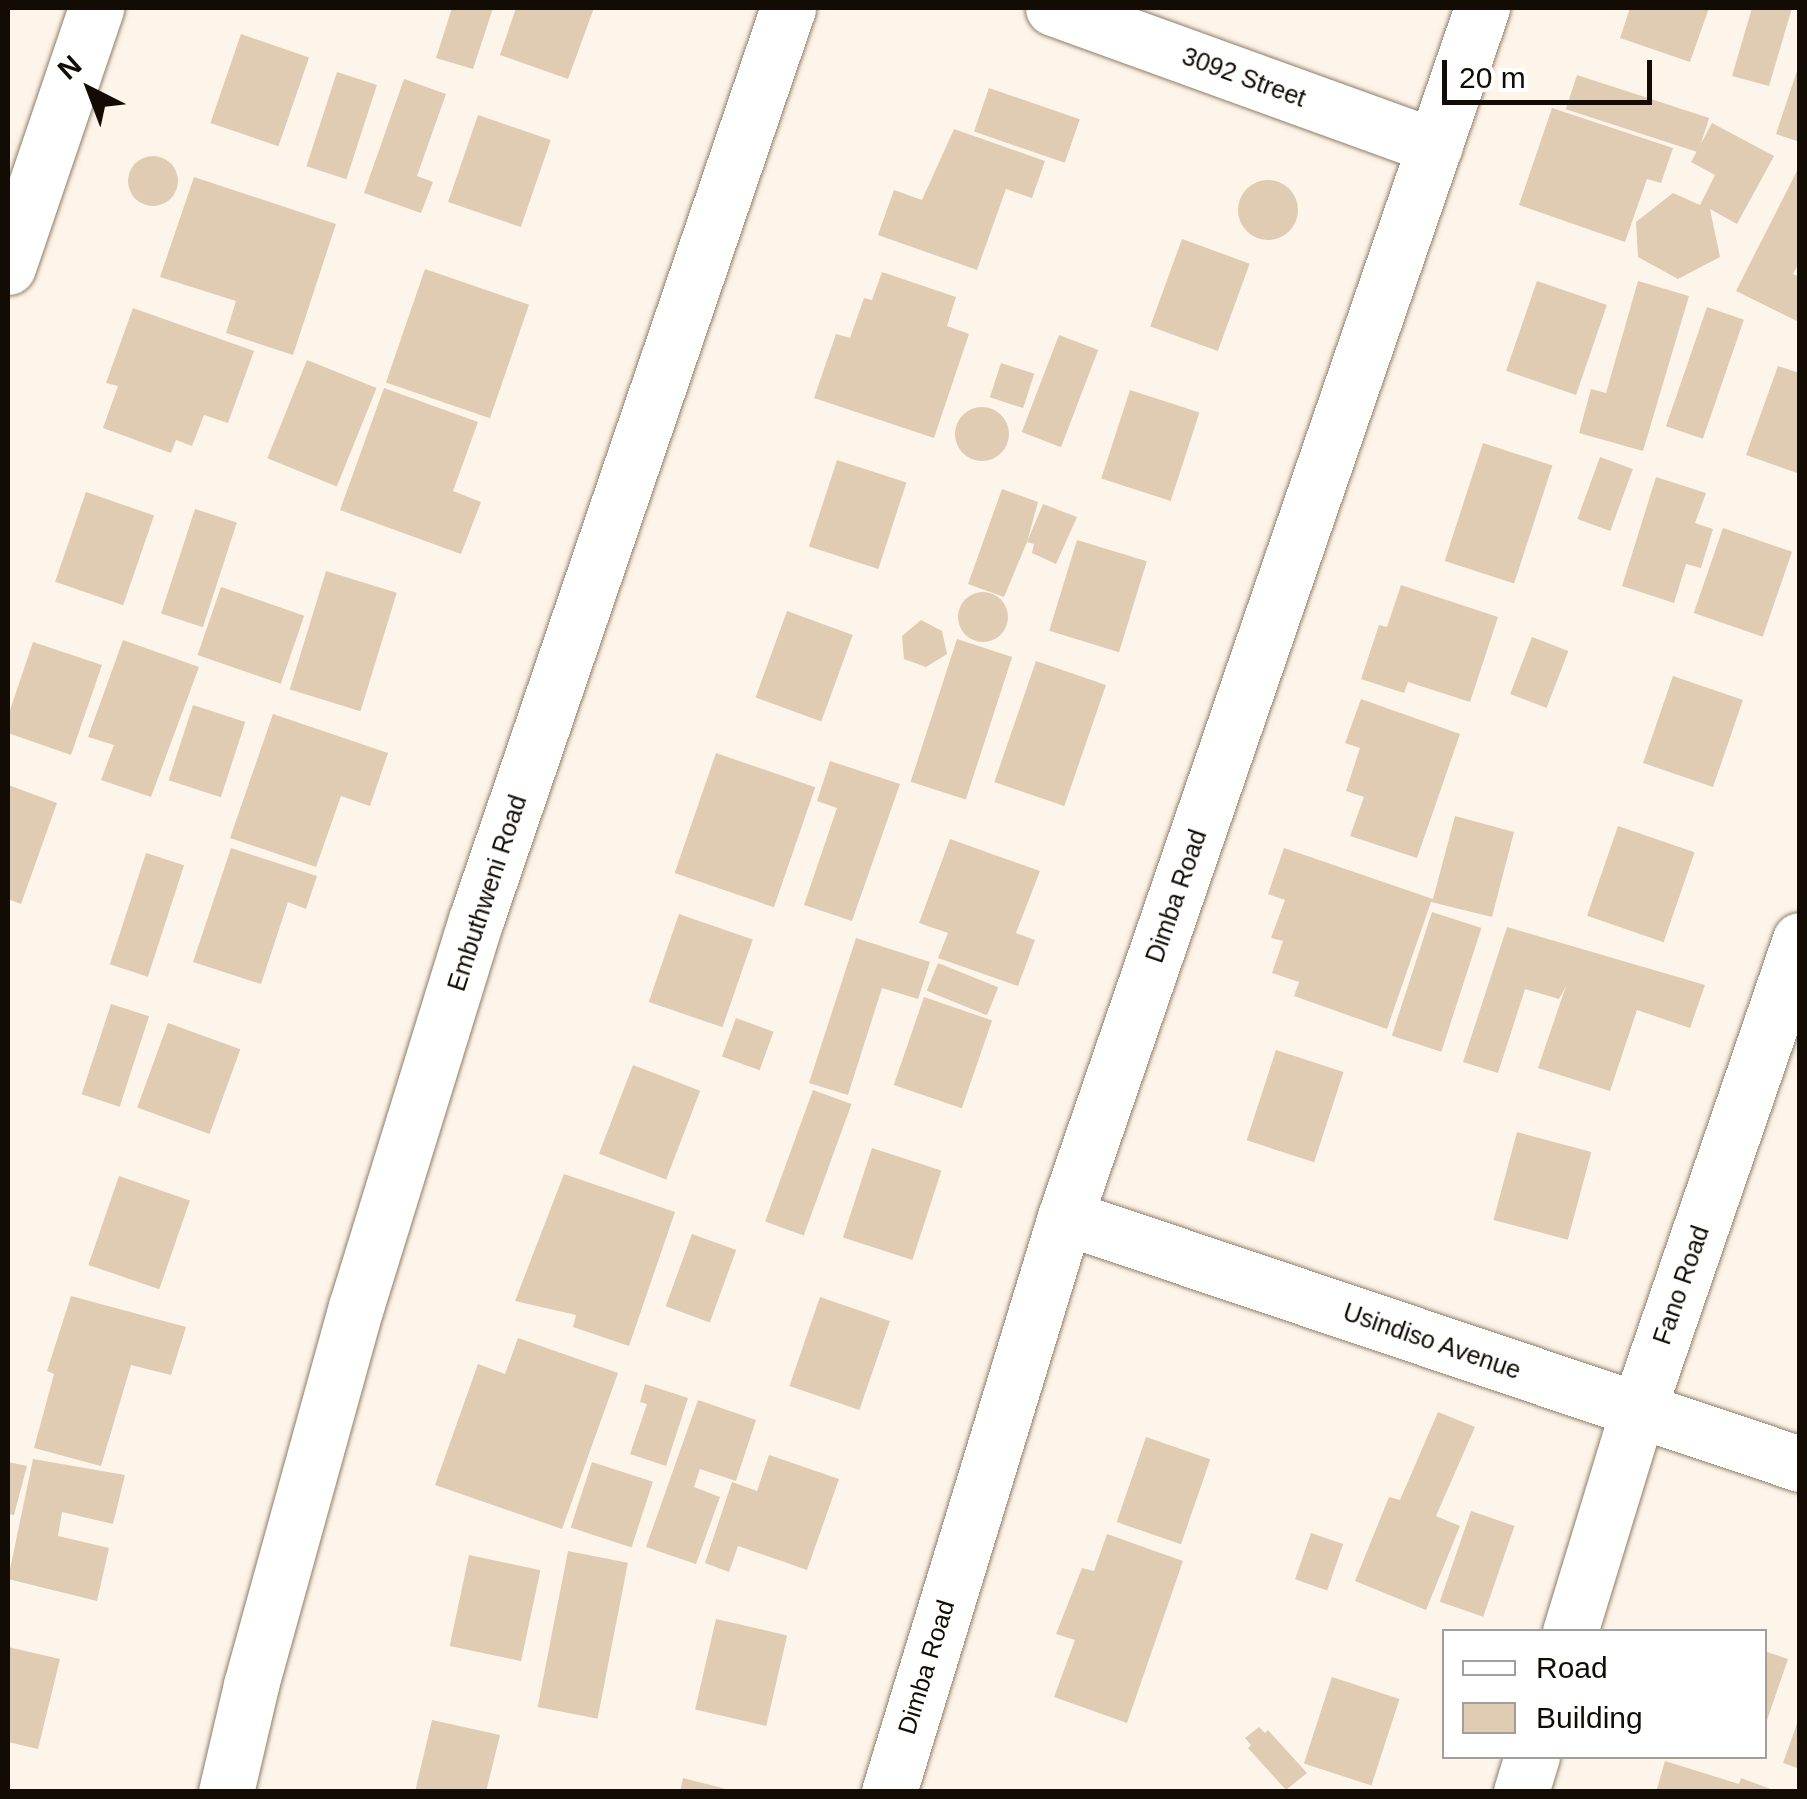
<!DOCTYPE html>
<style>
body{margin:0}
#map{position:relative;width:1807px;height:1799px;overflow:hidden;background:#fdf5ea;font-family:Arial,sans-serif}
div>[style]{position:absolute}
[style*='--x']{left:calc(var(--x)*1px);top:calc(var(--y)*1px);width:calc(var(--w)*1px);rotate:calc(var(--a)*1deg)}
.building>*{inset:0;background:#dfccb2;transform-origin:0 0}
.round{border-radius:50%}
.roads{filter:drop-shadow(0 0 2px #8f7d65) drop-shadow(0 0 2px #8f7d65)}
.minor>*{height:55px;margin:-27.5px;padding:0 27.5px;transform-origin:27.5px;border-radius:27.5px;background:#fff}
.tertiary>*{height:55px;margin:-27.5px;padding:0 27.5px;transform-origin:27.5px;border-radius:27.5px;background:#fff}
span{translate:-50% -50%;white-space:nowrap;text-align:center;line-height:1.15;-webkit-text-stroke:10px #fff;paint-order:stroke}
.street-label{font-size:25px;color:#130c04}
.frame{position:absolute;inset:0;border:10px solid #130c04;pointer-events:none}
.legend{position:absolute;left:1442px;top:1629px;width:325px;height:130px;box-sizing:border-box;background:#fff;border:2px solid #a19e9b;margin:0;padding:12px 18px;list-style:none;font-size:30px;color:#130c04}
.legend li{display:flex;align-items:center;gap:20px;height:50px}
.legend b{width:50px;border:2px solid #a19e9b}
.north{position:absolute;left:40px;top:40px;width:100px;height:100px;-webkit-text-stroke:8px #fff;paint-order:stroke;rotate:318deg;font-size:28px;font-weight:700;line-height:40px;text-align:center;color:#130c04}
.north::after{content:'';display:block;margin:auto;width:35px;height:45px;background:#130c04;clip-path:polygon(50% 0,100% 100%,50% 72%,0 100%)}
.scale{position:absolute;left:1442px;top:60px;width:210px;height:45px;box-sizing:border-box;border:5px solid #130c04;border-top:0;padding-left:12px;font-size:30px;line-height:35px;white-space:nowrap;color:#130c04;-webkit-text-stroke:8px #fff;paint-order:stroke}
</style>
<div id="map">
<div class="building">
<i style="clip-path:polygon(452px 8px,493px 8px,473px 69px,436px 58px)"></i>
<i style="clip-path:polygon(516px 8px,594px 8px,568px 79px,500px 55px)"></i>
<i style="clip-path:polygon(1630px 8px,1709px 8px,1690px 62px,1620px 38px)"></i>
<i style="clip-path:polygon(1752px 8px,1792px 8px,1769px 86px,1732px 76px)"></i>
<i style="left:241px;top:34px;width:72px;height:94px;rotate:19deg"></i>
<i style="clip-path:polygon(1799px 65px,1800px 65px,1800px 142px,1776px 134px)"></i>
<i style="left:337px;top:72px;width:42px;height:99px;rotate:18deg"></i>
<i style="left:1577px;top:75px;width:139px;height:36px;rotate:18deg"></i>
<i style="clip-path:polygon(404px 79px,446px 94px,417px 176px,433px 182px,421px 213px,364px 193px)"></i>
<i style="left:989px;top:88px;width:96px;height:46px;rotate:19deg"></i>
<i style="clip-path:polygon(1552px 108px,1673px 148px,1661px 183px,1647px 179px,1625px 242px,1519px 205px)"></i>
<i style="left:478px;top:115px;width:77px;height:92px;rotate:19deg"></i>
<i style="clip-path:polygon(1712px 123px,1774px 156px,1737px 224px,1710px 209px,1720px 257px,1678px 279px,1638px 257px,1636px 222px,1673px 193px,1700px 205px,1715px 175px,1691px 162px)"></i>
<i style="clip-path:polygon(954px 129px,1045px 161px,1032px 198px,1006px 189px,977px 270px,878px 235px,894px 190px,922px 200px)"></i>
<i class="round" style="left:128px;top:156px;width:50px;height:50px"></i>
<i style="clip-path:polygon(1800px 165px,1800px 261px,1793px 274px,1800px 277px,1797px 321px,1736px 291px)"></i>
<i style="clip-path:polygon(194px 177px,336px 224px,293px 355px,226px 333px,236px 301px,160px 277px)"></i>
<i class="round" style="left:1238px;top:180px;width:60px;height:60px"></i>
<i style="left:1182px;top:239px;width:72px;height:93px;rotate:20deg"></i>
<i style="left:425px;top:269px;width:110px;height:120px;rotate:19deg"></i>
<i style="clip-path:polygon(882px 272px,956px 297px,947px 326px,969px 334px,934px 438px,814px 398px,836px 334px,850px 338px,864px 298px,872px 300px)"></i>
<i style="left:1537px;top:281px;width:74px;height:95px;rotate:19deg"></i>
<i style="clip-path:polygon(1638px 281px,1689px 296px,1643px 451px,1579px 433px,1591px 389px,1606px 393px)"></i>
<i style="left:1707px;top:307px;width:39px;height:126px;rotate:19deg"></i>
<i style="clip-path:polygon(133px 308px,254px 351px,228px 423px,204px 415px,192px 446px,176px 440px,171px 453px,103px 428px,118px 386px,106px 383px)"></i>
<i style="left:1059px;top:335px;width:42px;height:104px;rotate:21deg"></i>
<i style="left:307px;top:360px;width:75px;height:106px;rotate:22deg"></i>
<i style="left:1001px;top:363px;width:35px;height:36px;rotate:18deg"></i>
<i style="clip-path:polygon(1778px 366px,1800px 373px,1800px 474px,1746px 455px)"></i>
<i style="clip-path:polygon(384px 388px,478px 422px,453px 491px,481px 502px,461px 554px,340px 510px)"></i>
<i style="left:1130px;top:390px;width:73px;height:93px;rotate:18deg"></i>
<i class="round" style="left:955px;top:407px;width:54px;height:54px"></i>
<i style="left:1483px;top:443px;width:73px;height:124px;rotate:18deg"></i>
<i style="left:1600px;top:457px;width:35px;height:66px;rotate:20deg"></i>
<i style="left:837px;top:460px;width:73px;height:91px;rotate:18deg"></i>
<i style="clip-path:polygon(1656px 477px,1706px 493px,1695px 523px,1713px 529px,1701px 568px,1686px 564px,1674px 603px,1622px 586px)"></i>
<i style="clip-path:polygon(1002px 489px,1038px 502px,1027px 542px,1043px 504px,1077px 517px,1056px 564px,1032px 553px,1034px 544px,1027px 542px,1004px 597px,968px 584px)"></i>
<i style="left:86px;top:492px;width:72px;height:95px;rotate:19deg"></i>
<i style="left:195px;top:509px;width:44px;height:110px;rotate:18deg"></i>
<i style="left:1723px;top:528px;width:73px;height:90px;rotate:19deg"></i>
<i style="left:1077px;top:540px;width:73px;height:95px;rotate:17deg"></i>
<i style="left:326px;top:571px;width:74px;height:124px;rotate:17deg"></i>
<i style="clip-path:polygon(1401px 585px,1498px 617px,1470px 702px,1408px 682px,1404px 693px,1361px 679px,1379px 625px,1387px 627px)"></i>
<i style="left:221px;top:587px;width:88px;height:72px;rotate:19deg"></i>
<i class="round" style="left:958px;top:592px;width:50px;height:50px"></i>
<i style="left:787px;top:611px;width:70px;height:92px;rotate:20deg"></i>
<i style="clip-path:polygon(921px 620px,942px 631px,947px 654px,926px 667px,904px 659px,902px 636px)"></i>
<i style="left:1532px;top:637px;width:39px;height:61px;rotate:21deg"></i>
<i style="left:957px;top:639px;width:58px;height:150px;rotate:18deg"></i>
<i style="clip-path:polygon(123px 640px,199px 667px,151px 797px,101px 780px,114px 745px,88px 737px)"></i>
<i style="clip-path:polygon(33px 642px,102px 665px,71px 755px,8px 733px,8px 716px)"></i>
<i style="left:1036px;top:661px;width:74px;height:128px;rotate:19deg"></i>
<i style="left:1673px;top:676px;width:74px;height:92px;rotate:19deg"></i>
<i style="clip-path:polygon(1361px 699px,1460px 734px,1417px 858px,1350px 836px,1364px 797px,1346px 791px,1360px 748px,1345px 743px)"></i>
<i style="left:193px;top:705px;width:55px;height:79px;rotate:18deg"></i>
<i style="clip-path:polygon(273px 714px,388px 753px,370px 806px,341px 796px,316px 867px,230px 838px)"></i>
<i style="left:716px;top:753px;width:105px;height:127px;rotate:19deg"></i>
<i style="clip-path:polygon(830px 761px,900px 784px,852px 921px,804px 905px,837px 808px,817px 801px)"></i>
<i style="clip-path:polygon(8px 785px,57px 803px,21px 904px,8px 899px)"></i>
<i style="clip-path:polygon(1455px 816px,1514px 832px,1492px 917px,1431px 902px,1387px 1029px,1294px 996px,1299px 982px,1272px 973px,1283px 941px,1271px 938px,1285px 900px,1268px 894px,1284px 848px,1433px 899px)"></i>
<i style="left:1618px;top:826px;width:81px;height:95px;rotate:19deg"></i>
<i style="clip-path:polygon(950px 839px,1040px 871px,1016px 933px,1035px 940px,1018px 986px,938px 958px,948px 933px,919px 923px)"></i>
<i style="clip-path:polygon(231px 848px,317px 876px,306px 909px,288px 902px,261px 984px,193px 962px)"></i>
<i style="left:146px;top:853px;width:40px;height:117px;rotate:18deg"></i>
<i style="left:1432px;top:912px;width:52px;height:130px;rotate:18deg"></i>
<i style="left:679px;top:914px;width:78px;height:93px;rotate:19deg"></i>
<i style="clip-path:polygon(1507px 927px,1705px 985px,1690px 1028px,1637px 1010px,1610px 1091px,1538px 1068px,1566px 986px,1559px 999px,1525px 989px,1498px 1073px,1463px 1062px)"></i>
<i style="clip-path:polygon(856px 938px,930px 962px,918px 999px,882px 988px,848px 1095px,809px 1083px)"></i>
<i style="left:938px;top:963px;width:65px;height:30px;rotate:22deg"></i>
<i style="left:924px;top:997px;width:72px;height:93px;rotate:19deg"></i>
<i style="left:111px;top:1004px;width:40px;height:95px;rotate:18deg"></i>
<i style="left:736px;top:1018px;width:40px;height:41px;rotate:20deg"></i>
<i style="left:168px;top:1023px;width:77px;height:90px;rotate:20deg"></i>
<i style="left:1276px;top:1050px;width:71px;height:95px;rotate:18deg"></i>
<i style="left:633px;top:1065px;width:72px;height:95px;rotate:21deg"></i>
<i style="left:813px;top:1090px;width:41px;height:140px;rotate:20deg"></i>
<i style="left:1517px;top:1132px;width:77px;height:91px;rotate:15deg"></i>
<i style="left:872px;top:1148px;width:73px;height:94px;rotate:18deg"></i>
<i style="clip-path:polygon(564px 1174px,675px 1212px,629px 1346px,573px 1327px,576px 1315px,515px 1301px)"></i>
<i style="left:119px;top:1176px;width:75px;height:94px;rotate:19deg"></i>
<i style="left:692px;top:1234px;width:47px;height:77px;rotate:20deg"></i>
<i style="clip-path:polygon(71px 1296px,186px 1327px,171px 1375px,131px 1365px,101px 1466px,34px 1448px,54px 1374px,47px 1371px)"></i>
<i style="left:820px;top:1297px;width:74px;height:94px;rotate:19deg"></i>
<i style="clip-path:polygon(518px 1338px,618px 1373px,562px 1529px,435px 1485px,478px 1364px,505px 1374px)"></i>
<i style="clip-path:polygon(645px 1384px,688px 1398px,666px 1466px,630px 1454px,647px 1404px,640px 1402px)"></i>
<i style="clip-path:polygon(698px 1400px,756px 1420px,736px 1481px,700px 1469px,694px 1487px,720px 1497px,696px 1564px,646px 1547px)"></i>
<i style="clip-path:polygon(1438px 1412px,1475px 1427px,1436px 1516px,1460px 1526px,1426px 1610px,1355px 1581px,1389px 1497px,1400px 1500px)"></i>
<i style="left:1146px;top:1437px;width:68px;height:90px;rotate:19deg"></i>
<i style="clip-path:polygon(769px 1455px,839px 1479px,807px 1570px,738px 1546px,729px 1572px,705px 1563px,732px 1482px,757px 1491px)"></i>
<i style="clip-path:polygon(33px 1459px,125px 1475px,113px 1524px,62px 1512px,58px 1536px,109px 1548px,97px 1601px,8px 1579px)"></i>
<i style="clip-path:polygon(8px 1462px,27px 1466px,14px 1515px,8px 1514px)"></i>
<i style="left:592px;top:1462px;width:64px;height:69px;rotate:18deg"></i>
<i style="left:1471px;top:1511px;width:46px;height:96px;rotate:19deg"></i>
<i style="left:1311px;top:1533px;width:34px;height:49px;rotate:19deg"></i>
<i style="clip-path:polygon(1107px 1534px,1183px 1561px,1127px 1723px,1054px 1697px,1075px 1640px,1056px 1634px,1082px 1568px,1094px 1571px)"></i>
<i style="left:568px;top:1551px;width:61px;height:159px;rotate:11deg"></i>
<i style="left:469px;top:1555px;width:73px;height:93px;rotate:12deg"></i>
<i style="left:716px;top:1619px;width:73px;height:93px;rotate:13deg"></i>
<i style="clip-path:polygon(8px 1647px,60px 1659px,38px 1749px,8px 1742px)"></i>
<i style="clip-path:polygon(1764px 1651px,1788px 1659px,1765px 1726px,1764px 1725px)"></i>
<i style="left:1332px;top:1677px;width:71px;height:91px;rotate:18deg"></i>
<i style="clip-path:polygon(1799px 1718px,1800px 1718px,1800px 1769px,1783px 1763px)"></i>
<i style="clip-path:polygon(432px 1720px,500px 1735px,486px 1792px,415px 1792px)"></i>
<i style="clip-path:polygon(1259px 1727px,1265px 1733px,1268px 1730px,1307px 1773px,1286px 1790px,1248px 1748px,1251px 1745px,1245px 1738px)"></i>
<i style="clip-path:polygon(1665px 1761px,1739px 1784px,1741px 1778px,1779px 1792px,1656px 1792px)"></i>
<i style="clip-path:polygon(683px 1778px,730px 1790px,730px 1792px,680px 1792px)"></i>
</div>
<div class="roads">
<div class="minor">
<i style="--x:1053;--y:8;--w:406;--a:19.9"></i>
<i style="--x:8;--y:267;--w:274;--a:-71.2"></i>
<i style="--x:1065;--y:1217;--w:775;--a:18.58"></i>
<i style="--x:1570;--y:1632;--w:232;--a:-73"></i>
<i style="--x:1638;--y:1410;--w:497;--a:-71"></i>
<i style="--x:889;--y:1792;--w:601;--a:-72.98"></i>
<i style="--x:1065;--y:1217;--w:1279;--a:-70.97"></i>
<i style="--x:1521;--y:1792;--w:38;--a:-73"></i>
</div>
<div class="tertiary">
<i style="--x:226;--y:1792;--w:110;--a:-76.8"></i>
<i style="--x:251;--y:1685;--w:392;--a:-74.5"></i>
<i style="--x:356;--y:1307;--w:405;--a:-72.8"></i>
<i style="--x:476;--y:920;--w:964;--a:-71.11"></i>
</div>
</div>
<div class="street-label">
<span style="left:1244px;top:77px;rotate:20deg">3092 Street</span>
<span style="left:487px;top:893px;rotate:-72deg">Embuthweni Road</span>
<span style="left:1176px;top:896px;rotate:-71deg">Dimba Road</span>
<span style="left:1681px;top:1285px;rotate:-71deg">Fano Road</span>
<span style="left:1432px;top:1341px;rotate:19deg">Usindiso Avenue</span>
<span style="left:926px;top:1667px;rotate:-73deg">Dimba Road</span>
</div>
<div class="frame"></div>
<ul class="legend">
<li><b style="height:12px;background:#fff"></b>Road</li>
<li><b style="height:28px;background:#dfccb2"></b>Building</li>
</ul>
<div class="north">N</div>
<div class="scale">20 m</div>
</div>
